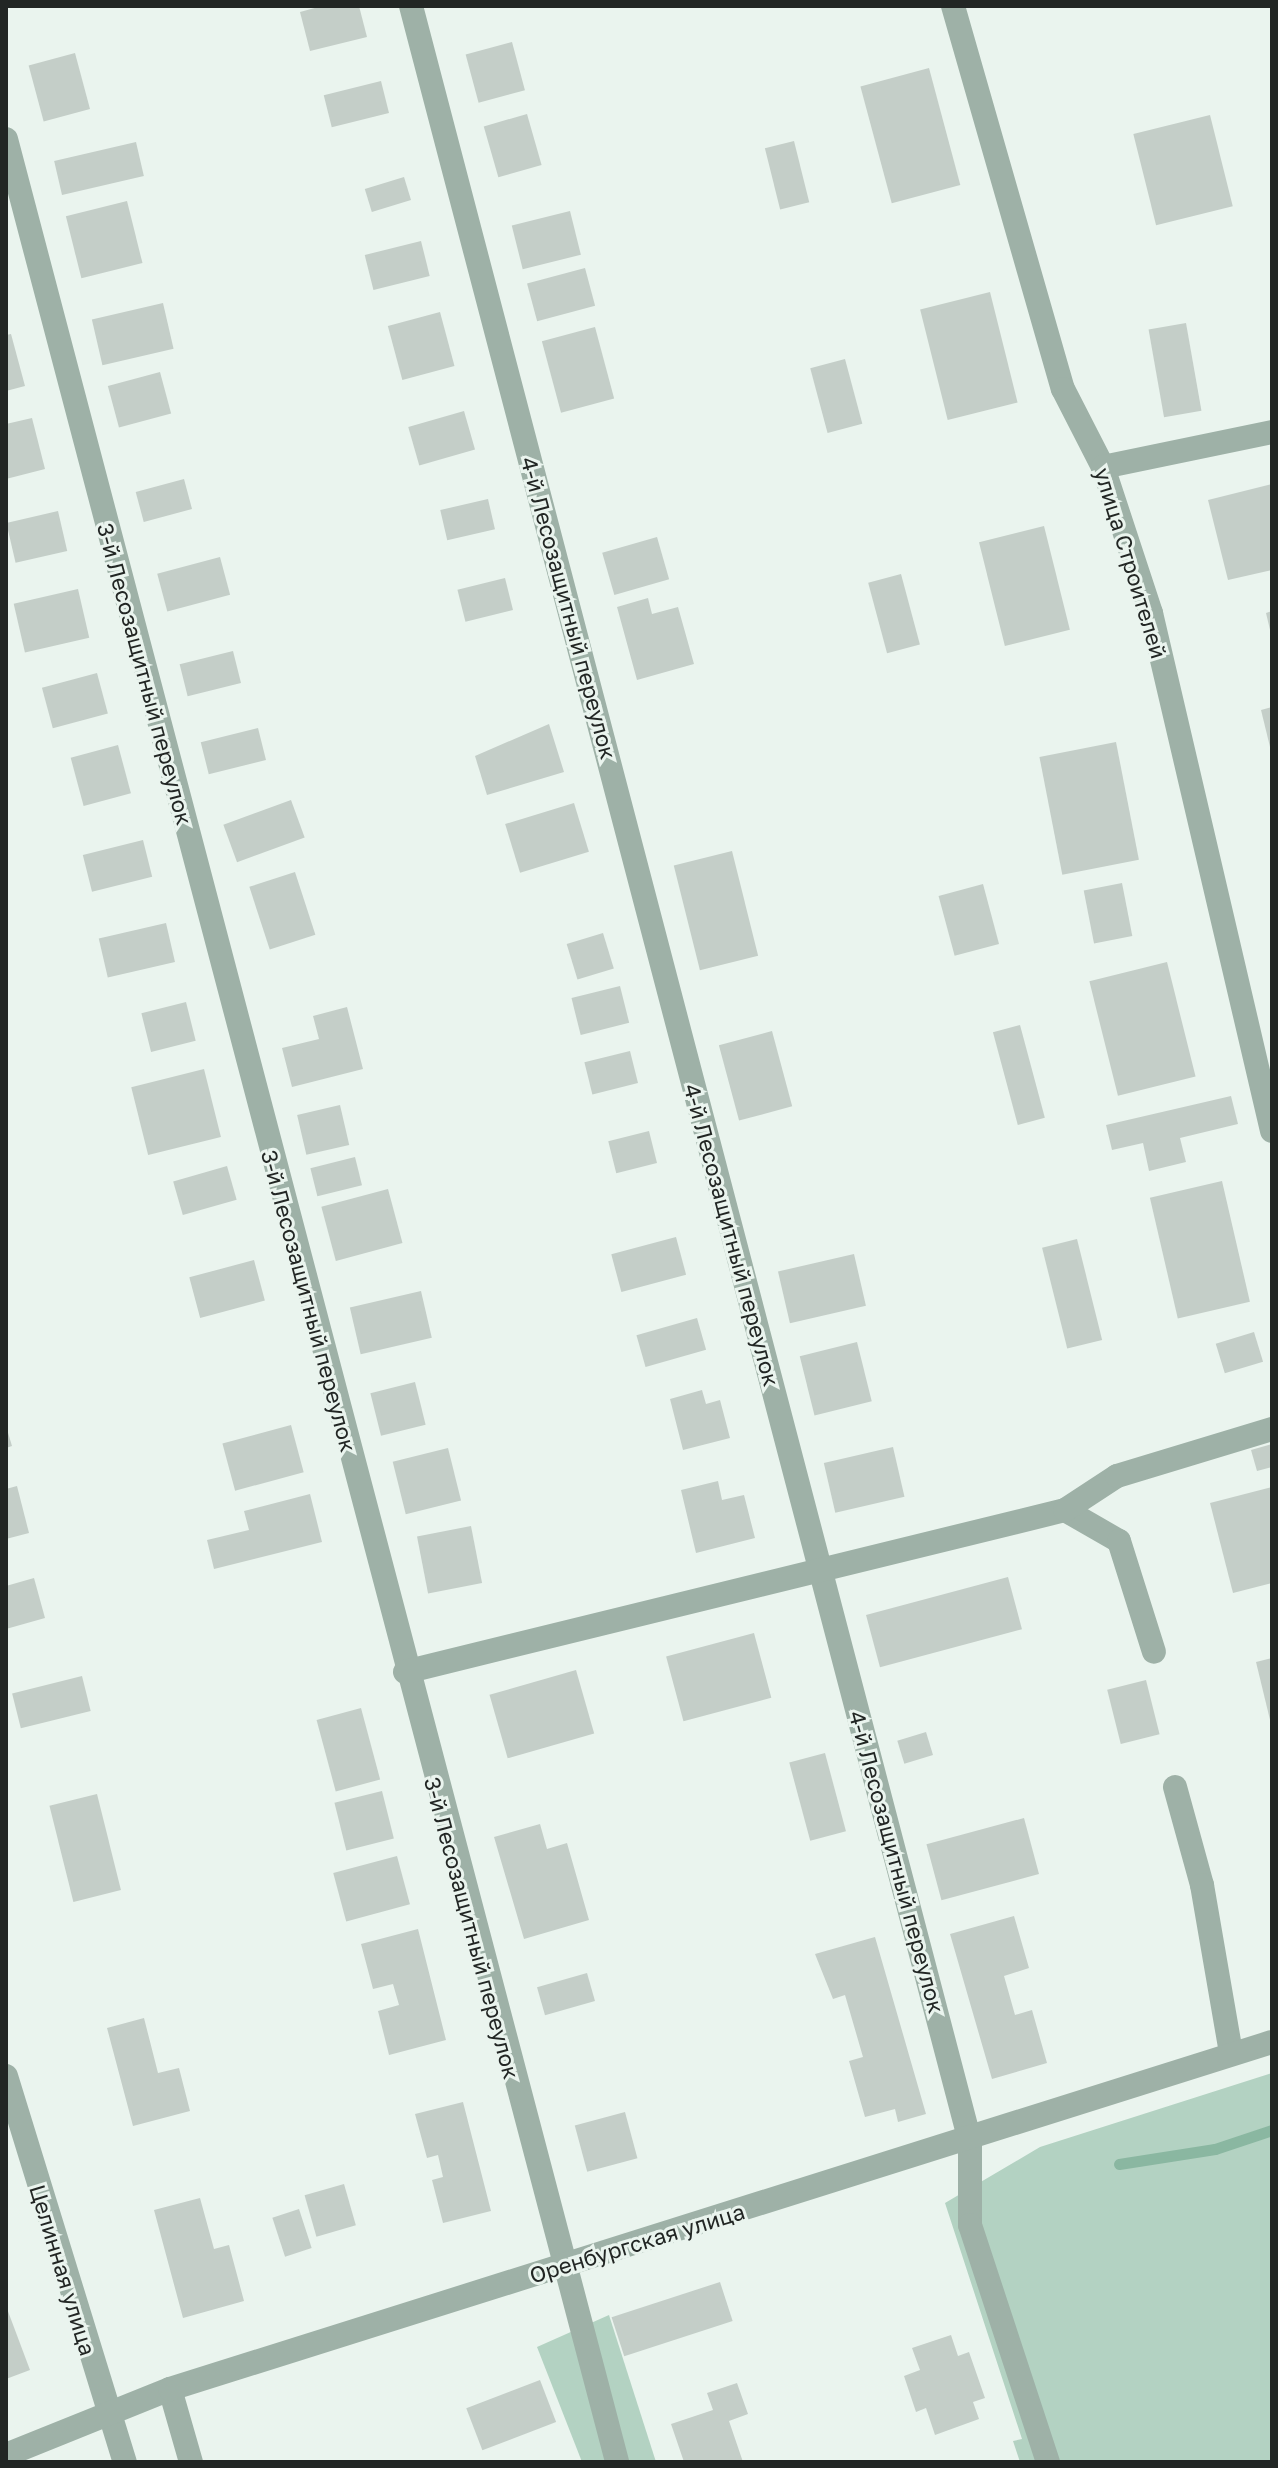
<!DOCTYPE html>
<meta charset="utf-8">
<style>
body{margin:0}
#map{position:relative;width:1278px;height:2468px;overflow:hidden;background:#eaf4ee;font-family:"Golos Text",sans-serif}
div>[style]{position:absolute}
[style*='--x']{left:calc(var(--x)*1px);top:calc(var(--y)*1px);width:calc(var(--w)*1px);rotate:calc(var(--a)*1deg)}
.green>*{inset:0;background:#b3d2c2}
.stream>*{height:11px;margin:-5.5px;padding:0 5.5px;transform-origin:5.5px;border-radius:5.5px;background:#8ab7a1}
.building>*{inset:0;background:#c4cec8;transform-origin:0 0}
.minor>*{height:24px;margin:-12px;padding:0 12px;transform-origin:12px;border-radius:12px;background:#9eb1a7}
span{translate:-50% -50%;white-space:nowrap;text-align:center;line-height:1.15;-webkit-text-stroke:6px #eaf4ee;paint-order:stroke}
.street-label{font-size:22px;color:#222624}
.frame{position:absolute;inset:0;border:8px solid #222624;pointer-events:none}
</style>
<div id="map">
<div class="green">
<i style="clip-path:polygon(1272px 2073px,1272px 2462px,1020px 2462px,1013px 2441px,1022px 2439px,945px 2203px,1040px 2147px)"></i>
<i style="clip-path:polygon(609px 2315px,656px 2462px,582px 2462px,537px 2347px)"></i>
</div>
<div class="stream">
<i style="--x:1119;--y:2164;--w:97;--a:-8.9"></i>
<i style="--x:1215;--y:2149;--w:60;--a:-18.4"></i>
</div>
<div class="building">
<i style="clip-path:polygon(322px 6px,359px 6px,367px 37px,310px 51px,300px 12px)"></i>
<i style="left:512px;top:42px;width:50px;height:48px;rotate:75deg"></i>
<i style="left:75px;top:53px;width:58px;height:48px;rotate:75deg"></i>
<i style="left:929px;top:68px;width:121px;height:71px;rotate:75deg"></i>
<i style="left:381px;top:81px;width:33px;height:59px;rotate:76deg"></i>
<i style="left:527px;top:114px;width:53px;height:45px;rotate:74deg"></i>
<i style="left:1210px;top:115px;width:94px;height:79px;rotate:76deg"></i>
<i style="left:794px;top:141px;width:63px;height:30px;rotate:76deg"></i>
<i style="left:136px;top:142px;width:35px;height:84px;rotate:77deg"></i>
<i style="left:404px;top:177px;width:24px;height:41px;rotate:73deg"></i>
<i style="left:127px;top:201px;width:64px;height:63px;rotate:76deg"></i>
<i style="left:570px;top:211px;width:45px;height:60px;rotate:76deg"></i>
<i style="left:421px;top:241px;width:36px;height:58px;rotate:76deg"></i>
<i style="left:585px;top:268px;width:39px;height:60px;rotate:75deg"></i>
<i style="left:990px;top:292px;width:114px;height:72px;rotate:76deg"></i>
<i style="left:163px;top:303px;width:47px;height:73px;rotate:77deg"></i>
<i style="left:440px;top:312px;width:56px;height:54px;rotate:75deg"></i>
<i style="left:1186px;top:323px;width:89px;height:38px;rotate:80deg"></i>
<i style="left:595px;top:327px;width:74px;height:55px;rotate:75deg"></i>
<i style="clip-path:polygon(11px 334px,25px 386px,6px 391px,6px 335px)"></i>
<i style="left:845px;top:359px;width:67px;height:36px;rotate:75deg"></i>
<i style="left:160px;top:372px;width:43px;height:54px;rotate:75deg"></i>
<i style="left:464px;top:411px;width:40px;height:58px;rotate:74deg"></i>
<i style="clip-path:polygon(32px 418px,45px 469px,6px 479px,6px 424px)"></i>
<i style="left:184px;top:479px;width:31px;height:50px;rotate:75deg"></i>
<i style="clip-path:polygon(1272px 484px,1272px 570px,1228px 580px,1208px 500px)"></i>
<i style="left:488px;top:499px;width:31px;height:49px;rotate:77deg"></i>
<i style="left:58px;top:511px;width:41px;height:53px;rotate:77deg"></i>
<i style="left:1044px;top:526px;width:107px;height:67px;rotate:76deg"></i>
<i style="left:657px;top:537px;width:44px;height:57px;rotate:74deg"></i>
<i style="left:220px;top:557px;width:39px;height:65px;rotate:75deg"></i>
<i style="left:901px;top:574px;width:73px;height:34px;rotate:75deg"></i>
<i style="left:505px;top:578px;width:33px;height:49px;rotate:76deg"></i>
<i style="left:78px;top:589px;width:50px;height:66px;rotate:77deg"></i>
<i style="clip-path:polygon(648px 598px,652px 614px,678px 607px,694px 664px,637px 680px,617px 607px)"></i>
<i style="clip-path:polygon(1272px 611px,1272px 634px,1271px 634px,1266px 613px)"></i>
<i style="left:233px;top:651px;width:33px;height:55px;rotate:76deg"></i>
<i style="left:97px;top:673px;width:42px;height:57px;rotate:75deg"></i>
<i style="clip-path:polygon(1272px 707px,1272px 751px,1271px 751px,1261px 710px)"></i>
<i style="clip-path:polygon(549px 724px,564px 772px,487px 795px,475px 756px)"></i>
<i style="left:258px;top:728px;width:33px;height:59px;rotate:76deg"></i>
<i style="left:1116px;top:742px;width:120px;height:78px;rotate:79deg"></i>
<i style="left:118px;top:745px;width:50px;height:49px;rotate:75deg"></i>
<i style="left:291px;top:800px;width:40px;height:72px;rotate:70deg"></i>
<i style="left:574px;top:803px;width:51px;height:72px;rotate:73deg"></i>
<i style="left:143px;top:840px;width:38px;height:62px;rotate:76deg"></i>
<i style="left:732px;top:851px;width:108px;height:60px;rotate:76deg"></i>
<i style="left:295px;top:872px;width:66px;height:48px;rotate:72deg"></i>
<i style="left:1122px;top:883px;width:54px;height:39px;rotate:79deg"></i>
<i style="left:983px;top:884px;width:62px;height:46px;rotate:75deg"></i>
<i style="left:166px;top:923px;width:40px;height:69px;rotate:77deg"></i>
<i style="left:603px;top:933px;width:37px;height:38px;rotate:73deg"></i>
<i style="left:1167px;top:962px;width:118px;height:80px;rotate:76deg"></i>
<i style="left:620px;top:986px;width:38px;height:50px;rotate:76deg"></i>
<i style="left:186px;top:1002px;width:40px;height:46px;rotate:76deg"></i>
<i style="clip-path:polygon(347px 1007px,363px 1069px,292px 1087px,282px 1048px,319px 1039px,313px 1016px)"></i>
<i style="left:1020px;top:1025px;width:96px;height:28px;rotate:75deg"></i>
<i style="left:772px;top:1031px;width:78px;height:55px;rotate:75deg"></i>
<i style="left:630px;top:1051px;width:33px;height:47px;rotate:76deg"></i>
<i style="left:204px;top:1069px;width:70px;height:75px;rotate:76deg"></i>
<i style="clip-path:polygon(1231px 1096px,1238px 1124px,1180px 1138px,1186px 1162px,1149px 1171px,1143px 1143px,1112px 1150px,1106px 1125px)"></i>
<i style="left:340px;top:1105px;width:41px;height:44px;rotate:77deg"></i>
<i style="left:649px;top:1131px;width:33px;height:42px;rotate:76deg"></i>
<i style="left:355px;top:1157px;width:29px;height:46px;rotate:76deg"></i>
<i style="left:227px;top:1166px;width:35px;height:56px;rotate:74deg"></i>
<i style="left:1222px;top:1181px;width:124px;height:74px;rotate:77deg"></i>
<i style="left:388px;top:1189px;width:56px;height:69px;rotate:75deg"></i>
<i style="left:676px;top:1237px;width:39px;height:67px;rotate:75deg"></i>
<i style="left:1077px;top:1239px;width:104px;height:36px;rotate:76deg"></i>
<i style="left:854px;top:1254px;width:53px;height:78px;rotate:77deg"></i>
<i style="left:254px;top:1260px;width:42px;height:67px;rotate:75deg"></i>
<i style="left:421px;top:1291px;width:48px;height:73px;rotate:77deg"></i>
<i style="left:697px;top:1318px;width:33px;height:63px;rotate:74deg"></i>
<i style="left:1254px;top:1332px;width:31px;height:40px;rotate:73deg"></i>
<i style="left:857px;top:1342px;width:61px;height:59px;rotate:76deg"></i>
<i style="left:415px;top:1382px;width:44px;height:46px;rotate:76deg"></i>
<i style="clip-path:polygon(702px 1390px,706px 1404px,720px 1400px,730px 1438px,683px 1450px,670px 1399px)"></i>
<i style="left:291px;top:1425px;width:49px;height:71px;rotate:75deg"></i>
<i style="clip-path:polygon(6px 1426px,12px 1446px,6px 1448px)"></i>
<i style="clip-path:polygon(1272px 1444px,1272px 1467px,1257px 1471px,1251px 1450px)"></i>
<i style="left:893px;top:1447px;width:51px;height:71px;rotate:77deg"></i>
<i style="left:448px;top:1448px;width:54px;height:57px;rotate:76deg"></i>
<i style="clip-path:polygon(718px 1481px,722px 1500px,744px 1495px,755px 1538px,696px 1553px,681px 1490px)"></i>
<i style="clip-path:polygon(17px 1486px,29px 1533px,6px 1539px,6px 1489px)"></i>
<i style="clip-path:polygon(1272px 1487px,1272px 1583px,1233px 1593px,1210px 1503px)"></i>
<i style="clip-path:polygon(310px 1494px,322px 1542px,214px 1569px,207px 1540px,249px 1530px,244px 1511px)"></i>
<i style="left:471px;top:1526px;width:58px;height:55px;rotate:79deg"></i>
<i style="left:1008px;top:1577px;width:54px;height:147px;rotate:75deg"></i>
<i style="clip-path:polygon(34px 1578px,45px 1618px,6px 1629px,6px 1586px)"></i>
<i style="left:754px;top:1633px;width:67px;height:91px;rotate:75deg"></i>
<i style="clip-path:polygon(1272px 1658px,1272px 1724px,1271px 1724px,1256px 1662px)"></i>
<i style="left:576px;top:1670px;width:66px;height:90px;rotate:74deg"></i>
<i style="left:82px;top:1676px;width:36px;height:72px;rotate:76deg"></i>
<i style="left:1146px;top:1680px;width:56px;height:40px;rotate:76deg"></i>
<i style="left:361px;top:1708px;width:74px;height:46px;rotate:75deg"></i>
<i style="left:926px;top:1732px;width:24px;height:30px;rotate:73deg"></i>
<i style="left:825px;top:1753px;width:81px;height:37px;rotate:75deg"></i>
<i style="left:382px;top:1791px;width:49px;height:49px;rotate:76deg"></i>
<i style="left:97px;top:1794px;width:99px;height:49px;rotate:76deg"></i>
<i style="left:1024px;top:1818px;width:58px;height:101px;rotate:75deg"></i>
<i style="clip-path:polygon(540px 1824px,547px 1849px,567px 1843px,589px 1920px,524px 1939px,494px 1837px)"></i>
<i style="left:397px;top:1856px;width:50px;height:66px;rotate:75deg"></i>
<i style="clip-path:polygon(1014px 1916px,1029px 1968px,1004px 1976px,1015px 2015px,1032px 2010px,1047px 2063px,992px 2079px,950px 1934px)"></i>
<i style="clip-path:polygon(418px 1929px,446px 2040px,389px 2055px,378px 2011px,399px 2005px,393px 1984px,373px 1989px,361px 1944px)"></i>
<i style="clip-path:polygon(875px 1937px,926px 2114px,898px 2122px,895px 2109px,865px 2117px,849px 2061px,863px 2057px,845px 1995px,833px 1999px,815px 1954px)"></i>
<i style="left:587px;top:1973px;width:29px;height:52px;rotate:74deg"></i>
<i style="clip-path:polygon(144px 2018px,158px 2073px,179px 2068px,190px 2111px,133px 2126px,107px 2028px)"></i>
<i style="clip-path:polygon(463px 2102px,491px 2211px,443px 2223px,432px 2180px,443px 2177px,438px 2155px,427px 2158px,415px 2114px)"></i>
<i style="left:625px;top:2112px;width:48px;height:52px;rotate:75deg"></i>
<i style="left:344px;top:2184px;width:43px;height:41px;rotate:74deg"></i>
<i style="clip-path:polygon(200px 2198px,214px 2249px,229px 2245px,244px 2301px,183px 2318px,154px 2210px)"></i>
<i style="left:299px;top:2209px;width:41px;height:28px;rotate:72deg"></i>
<i style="left:720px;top:2282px;width:41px;height:114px;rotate:72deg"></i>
<i style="clip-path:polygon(6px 2306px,30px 2370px,6px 2379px)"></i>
<i style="clip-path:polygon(951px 2335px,958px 2356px,969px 2352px,985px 2398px,973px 2402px,979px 2419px,935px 2435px,926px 2408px,916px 2412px,904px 2376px,920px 2370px,912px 2348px)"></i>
<i style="left:540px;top:2380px;width:45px;height:79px;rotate:69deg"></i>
<i style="clip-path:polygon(737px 2383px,748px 2414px,729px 2421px,743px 2462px,684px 2462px,671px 2424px,713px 2410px,707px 2393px)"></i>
</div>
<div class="minor">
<i style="--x:411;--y:6;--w:2207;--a:75.33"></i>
<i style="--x:970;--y:2141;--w:84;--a:90"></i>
<i style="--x:970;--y:2225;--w:250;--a:71.8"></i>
<i style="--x:953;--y:6;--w:398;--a:74"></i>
<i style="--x:1063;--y:389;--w:88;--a:62.9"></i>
<i style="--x:1103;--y:467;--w:154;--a:71.8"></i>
<i style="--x:1151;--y:613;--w:532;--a:76.85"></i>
<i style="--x:6;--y:139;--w:2402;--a:75.26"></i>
<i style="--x:1103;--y:467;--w:173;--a:-11.7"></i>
<i style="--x:1065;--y:1510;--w:62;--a:29.9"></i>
<i style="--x:1119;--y:1541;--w:116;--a:72.5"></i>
<i style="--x:405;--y:1672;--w:680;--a:-13.79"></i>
<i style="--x:1065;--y:1510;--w:62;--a:-33.2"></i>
<i style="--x:1117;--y:1476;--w:162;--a:-16.9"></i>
<i style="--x:1175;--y:1787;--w:102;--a:74.6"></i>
<i style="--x:1202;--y:1885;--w:170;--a:80.2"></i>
<i style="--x:6;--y:2076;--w:404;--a:72.9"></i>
<i style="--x:170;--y:2389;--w:76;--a:74"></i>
<i style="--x:6;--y:2455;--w:177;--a:-21.9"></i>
<i style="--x:170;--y:2389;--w:1155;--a:-17.48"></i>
</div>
<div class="street-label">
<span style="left:1131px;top:563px;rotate:73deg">улица Строителей</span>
<span style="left:569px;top:608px;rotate:75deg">4-й Лесозащитный переулок</span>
<span style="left:145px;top:674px;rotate:75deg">3-й Лесозащитный переулок</span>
<span style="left:732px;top:1235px;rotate:75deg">4-й Лесозащитный переулок</span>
<span style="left:309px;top:1301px;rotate:75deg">3-й Лесозащитный переулок</span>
<span style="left:897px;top:1862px;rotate:75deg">4-й Лесозащитный переулок</span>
<span style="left:472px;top:1928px;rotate:75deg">3-й Лесозащитный переулок</span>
<span style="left:637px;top:2243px;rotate:-17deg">Оренбургская улица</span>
<span style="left:63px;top:2270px;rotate:73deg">Целинная улица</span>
</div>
<div class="frame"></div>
</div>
